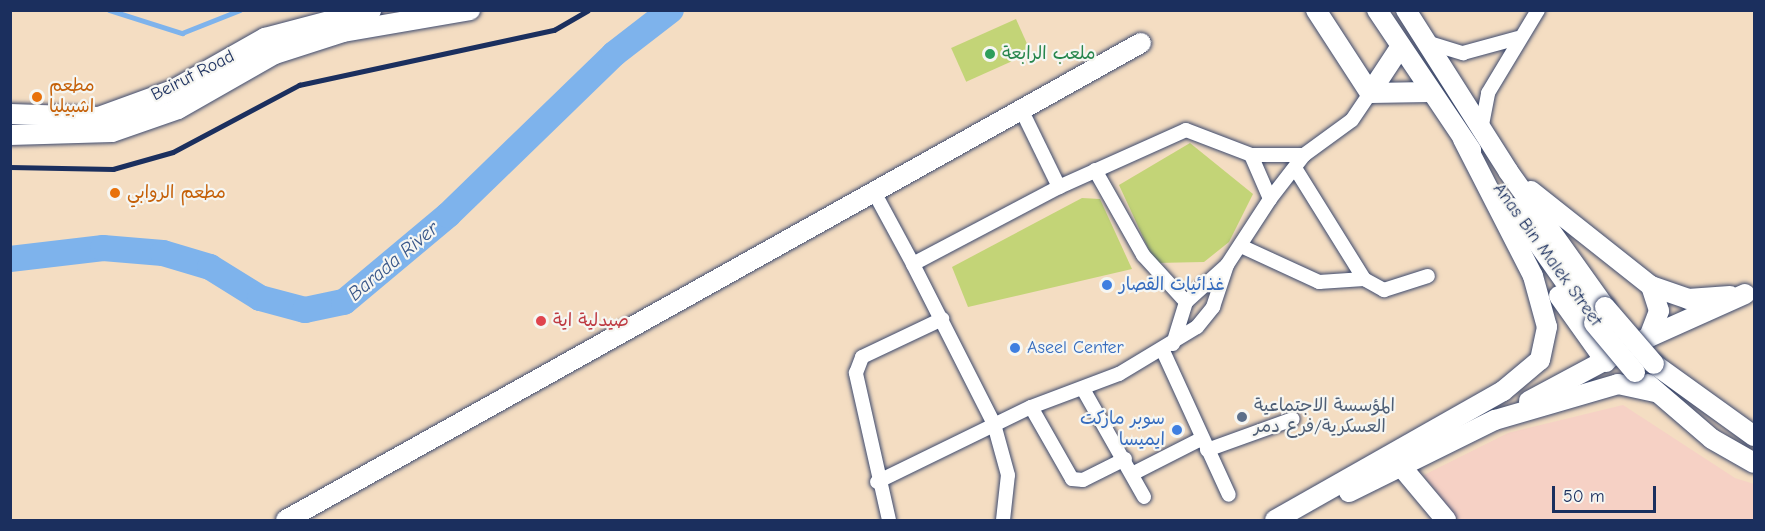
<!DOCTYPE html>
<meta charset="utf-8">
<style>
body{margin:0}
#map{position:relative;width:1765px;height:531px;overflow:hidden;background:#f4ddc2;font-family:"Comic Neue","Playpen Sans Arabic",sans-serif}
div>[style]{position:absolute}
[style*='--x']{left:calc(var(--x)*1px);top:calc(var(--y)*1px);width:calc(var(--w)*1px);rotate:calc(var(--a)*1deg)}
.built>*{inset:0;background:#f6d1c5}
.green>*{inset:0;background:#c3d477;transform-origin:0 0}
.stream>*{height:4.5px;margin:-2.25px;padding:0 2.25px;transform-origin:2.25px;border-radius:2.25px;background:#7eb3ec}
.river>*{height:26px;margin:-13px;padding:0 13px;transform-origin:13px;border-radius:13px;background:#7eb3ec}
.roads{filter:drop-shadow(0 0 2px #3c496d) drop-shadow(0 0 2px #3c496d)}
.street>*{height:14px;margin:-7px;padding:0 7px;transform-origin:7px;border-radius:7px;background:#fff}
.secondary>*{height:20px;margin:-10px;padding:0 10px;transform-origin:10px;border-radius:10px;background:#fff}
.rail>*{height:4.5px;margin:-2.25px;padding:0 2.25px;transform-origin:2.25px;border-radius:2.25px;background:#1b2f5e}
.bridges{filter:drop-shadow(0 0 2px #3c496d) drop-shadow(0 0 2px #3c496d)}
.secondary-bridge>*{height:20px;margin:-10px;padding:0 10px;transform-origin:10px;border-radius:10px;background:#fff}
.dots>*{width:16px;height:16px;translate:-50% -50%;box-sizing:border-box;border:3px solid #f6f6f2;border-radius:50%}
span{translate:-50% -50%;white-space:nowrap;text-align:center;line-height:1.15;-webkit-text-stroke:4.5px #f6f6f2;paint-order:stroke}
.leisure-label{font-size:18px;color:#27864d}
.left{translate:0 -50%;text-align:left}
.street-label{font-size:18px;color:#1b2f5e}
.food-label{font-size:18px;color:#c56008}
.shop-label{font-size:18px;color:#366cbe}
.right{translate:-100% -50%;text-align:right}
.health-label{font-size:18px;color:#be3a42}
.service-label{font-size:18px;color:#4e5e75}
.water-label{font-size:20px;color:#395789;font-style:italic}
.frame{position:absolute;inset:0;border:12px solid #1b2f5e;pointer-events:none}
.scale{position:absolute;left:1552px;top:486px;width:104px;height:27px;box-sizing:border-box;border:3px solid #1b2f5e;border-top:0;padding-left:8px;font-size:18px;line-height:21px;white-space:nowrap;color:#1b2f5e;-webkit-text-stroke:4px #f6f6f2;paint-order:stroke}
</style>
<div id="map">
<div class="built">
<i style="clip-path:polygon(1623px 405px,1735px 478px,1754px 484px,1754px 520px,1458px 520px,1424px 475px,1508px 433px)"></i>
</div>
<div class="green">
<i style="left:1016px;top:19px;width:37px;height:71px;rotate:66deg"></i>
<i style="clip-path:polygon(1190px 143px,1253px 194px,1229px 242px,1204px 262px,1155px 263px,1119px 185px)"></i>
<i style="clip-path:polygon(1082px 198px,1100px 199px,1132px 269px,968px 307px,952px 267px)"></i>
</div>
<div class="stream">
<i style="--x:109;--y:10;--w:77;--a:17.5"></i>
<i style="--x:182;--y:33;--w:62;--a:-21.6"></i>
</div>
<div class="river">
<i style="--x:10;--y:259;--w:94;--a:-6.7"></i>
<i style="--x:103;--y:248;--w:60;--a:4.8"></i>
<i style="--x:163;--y:253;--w:49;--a:16.6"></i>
<i style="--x:210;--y:267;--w:59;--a:31.8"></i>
<i style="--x:260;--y:298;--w:47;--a:14.9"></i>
<i style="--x:305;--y:310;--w:40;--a:-12"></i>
<i style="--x:344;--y:302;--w:136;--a:-39.9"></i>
<i style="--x:448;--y:215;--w:231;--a:-44.1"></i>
<i style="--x:614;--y:54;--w:72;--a:-37.7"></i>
</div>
<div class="roads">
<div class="street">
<i style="--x:1426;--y:42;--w:39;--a:17"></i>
<i style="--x:1463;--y:53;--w:57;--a:-15.3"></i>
<i style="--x:1021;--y:109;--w:87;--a:64"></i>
<i style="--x:1481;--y:130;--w:38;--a:-79"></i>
<i style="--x:1488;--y:93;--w:97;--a:-58.9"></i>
<i style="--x:1251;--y:155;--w:48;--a:66.6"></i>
<i style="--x:1295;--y:168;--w:131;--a:58.1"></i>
<i style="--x:1364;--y:279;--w:23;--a:29"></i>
<i style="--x:1384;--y:290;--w:46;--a:-17.7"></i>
<i style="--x:1095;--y:170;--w:98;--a:60.5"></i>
<i style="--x:1143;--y:255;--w:64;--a:47.5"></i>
<i style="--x:874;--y:192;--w:82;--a:61.6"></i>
<i style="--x:1243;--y:247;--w:84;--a:24.7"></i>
<i style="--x:1319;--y:282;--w:45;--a:-3.8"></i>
<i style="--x:1173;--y:344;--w:44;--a:-72.8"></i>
<i style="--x:1186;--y:302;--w:55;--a:-42.1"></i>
<i style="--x:1163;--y:351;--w:158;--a:65.4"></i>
<i style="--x:1083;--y:389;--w:124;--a:60.5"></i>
<i style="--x:1031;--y:407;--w:83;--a:60.3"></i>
<i style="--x:1072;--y:479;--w:11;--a:5"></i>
<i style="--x:1083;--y:480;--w:47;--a:-26.6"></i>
<i style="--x:1207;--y:450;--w:91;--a:-19.8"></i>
<i style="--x:1134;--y:473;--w:75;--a:-26.9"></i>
<i style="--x:877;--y:482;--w:171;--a:-26"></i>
<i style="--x:1031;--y:407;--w:94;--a:-20.6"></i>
<i style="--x:1119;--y:374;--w:91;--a:-31.1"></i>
<i style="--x:1197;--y:327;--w:26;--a:-51"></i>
<i style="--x:1213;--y:307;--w:44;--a:-71.6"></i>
<i style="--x:1227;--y:265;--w:79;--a:-56.9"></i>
<i style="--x:1270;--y:199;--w:56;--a:-52.3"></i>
<i style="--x:1304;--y:155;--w:59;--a:-36.1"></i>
<i style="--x:1352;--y:120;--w:32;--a:-56"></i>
<i style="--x:889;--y:520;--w:151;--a:-102.7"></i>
<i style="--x:856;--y:373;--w:17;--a:-69"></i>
<i style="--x:862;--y:357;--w:89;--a:-25.4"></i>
<i style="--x:1003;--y:520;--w:45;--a:-83.7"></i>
<i style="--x:1008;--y:475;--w:53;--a:-105.4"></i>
<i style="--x:994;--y:424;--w:179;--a:-116.9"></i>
<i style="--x:913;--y:264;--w:165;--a:-27.8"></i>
<i style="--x:1059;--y:187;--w:139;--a:-24.2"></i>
<i style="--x:1186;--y:130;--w:70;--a:21"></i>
<i style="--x:1251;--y:155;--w:53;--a:0"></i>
</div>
<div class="secondary">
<i style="--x:1316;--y:10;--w:99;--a:57"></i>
<i style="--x:1370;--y:93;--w:60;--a:-1"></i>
<i style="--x:1377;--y:10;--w:169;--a:56.1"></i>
<i style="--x:1406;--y:10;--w:191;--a:57.6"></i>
<i style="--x:1508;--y:171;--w:167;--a:54.5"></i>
<i style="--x:1370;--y:93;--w:56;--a:-56.6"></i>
<i style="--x:10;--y:114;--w:89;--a:1.9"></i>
<i style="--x:99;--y:117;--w:79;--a:-20"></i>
<i style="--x:173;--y:90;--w:106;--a:-29.5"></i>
<i style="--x:265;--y:38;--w:110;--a:-14.8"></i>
<i style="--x:10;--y:135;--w:102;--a:-1.7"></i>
<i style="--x:112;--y:132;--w:70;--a:-19.2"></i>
<i style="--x:178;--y:109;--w:112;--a:-29.6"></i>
<i style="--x:275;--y:54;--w:71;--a:-17.9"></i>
<i style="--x:343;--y:32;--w:129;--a:-9.8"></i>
<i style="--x:1531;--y:191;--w:153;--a:38.4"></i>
<i style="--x:1651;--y:286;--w:26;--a:72"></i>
<i style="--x:1659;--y:311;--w:28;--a:111"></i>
<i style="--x:1513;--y:208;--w:141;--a:54.8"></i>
<i style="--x:1651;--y:286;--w:39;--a:19"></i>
<i style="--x:1688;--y:299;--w:42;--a:-4.1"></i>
<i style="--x:1559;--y:296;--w:81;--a:54.5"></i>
<i style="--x:1654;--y:364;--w:123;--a:35.8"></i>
<i style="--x:1648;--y:384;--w:84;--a:40.7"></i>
<i style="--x:1712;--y:439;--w:48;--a:29.7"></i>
<i style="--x:1529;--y:401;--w:136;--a:-28.1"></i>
<i style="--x:1649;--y:337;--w:105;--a:-24.1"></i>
<i style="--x:1394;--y:458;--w:81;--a:50"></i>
<i style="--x:1349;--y:492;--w:163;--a:-26.3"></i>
<i style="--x:1495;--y:420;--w:128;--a:-16.3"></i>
<i style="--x:1618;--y:384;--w:39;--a:12"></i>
<i style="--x:286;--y:520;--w:979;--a:-29.16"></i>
<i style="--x:1275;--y:520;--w:262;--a:-29.5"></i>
<i style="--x:1503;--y:391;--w:48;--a:-40"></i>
<i style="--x:1540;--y:360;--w:34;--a:-78"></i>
<i style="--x:1547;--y:327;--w:53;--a:-105.4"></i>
<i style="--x:1533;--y:276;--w:154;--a:-117.1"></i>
</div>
</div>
<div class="rail">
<i style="--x:10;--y:167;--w:103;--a:1.1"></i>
<i style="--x:113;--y:169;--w:62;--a:-15.8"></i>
<i style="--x:173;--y:152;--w:143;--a:-28"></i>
<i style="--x:299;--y:85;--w:261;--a:-12.2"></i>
<i style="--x:554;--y:30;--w:39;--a:-30"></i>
</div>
<div class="bridges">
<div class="secondary-bridge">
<i style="--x:1605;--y:307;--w:75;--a:49.3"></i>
<i style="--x:1594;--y:323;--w:64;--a:50.1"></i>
</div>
</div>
<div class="dots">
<i style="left:990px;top:54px;background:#2e9e5b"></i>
<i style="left:37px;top:97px;background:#e8710a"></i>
<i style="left:115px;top:193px;background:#e8710a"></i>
<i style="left:1107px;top:285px;background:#3f7fe0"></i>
<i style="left:541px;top:321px;background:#e0444e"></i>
<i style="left:1015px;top:348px;background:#3f7fe0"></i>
<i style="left:1242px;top:417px;background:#5c6f8a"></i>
<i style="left:1177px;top:430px;background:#3f7fe0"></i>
</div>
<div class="leisure-label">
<span class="left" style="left:1002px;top:54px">ملعب الرابعة</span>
</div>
<div class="street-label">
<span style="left:193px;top:76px;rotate:-27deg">Beirut Road</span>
<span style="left:1547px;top:255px;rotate:54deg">Anas Bin Malek Street</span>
</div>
<div class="food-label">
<span class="left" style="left:49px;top:97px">مطعم<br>اشبيليا</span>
<span class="left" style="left:127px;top:193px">مطعم الروابي</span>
</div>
<div class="shop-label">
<span class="left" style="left:1119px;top:285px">غذائيات القصار</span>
<span class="left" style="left:1027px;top:348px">Aseel Center</span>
<span class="right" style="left:1165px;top:430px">سوبر ماركت<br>ايميسا</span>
</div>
<div class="health-label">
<span class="left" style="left:553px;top:321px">صيدلية اية</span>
</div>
<div class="service-label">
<span class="left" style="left:1254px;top:417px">المؤسسة الاجتماعية<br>العسكرية/فرع دمر</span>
</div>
<div class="water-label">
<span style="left:393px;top:261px;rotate:-40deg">Barada River</span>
</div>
<div class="frame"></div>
<div class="scale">50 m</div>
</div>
